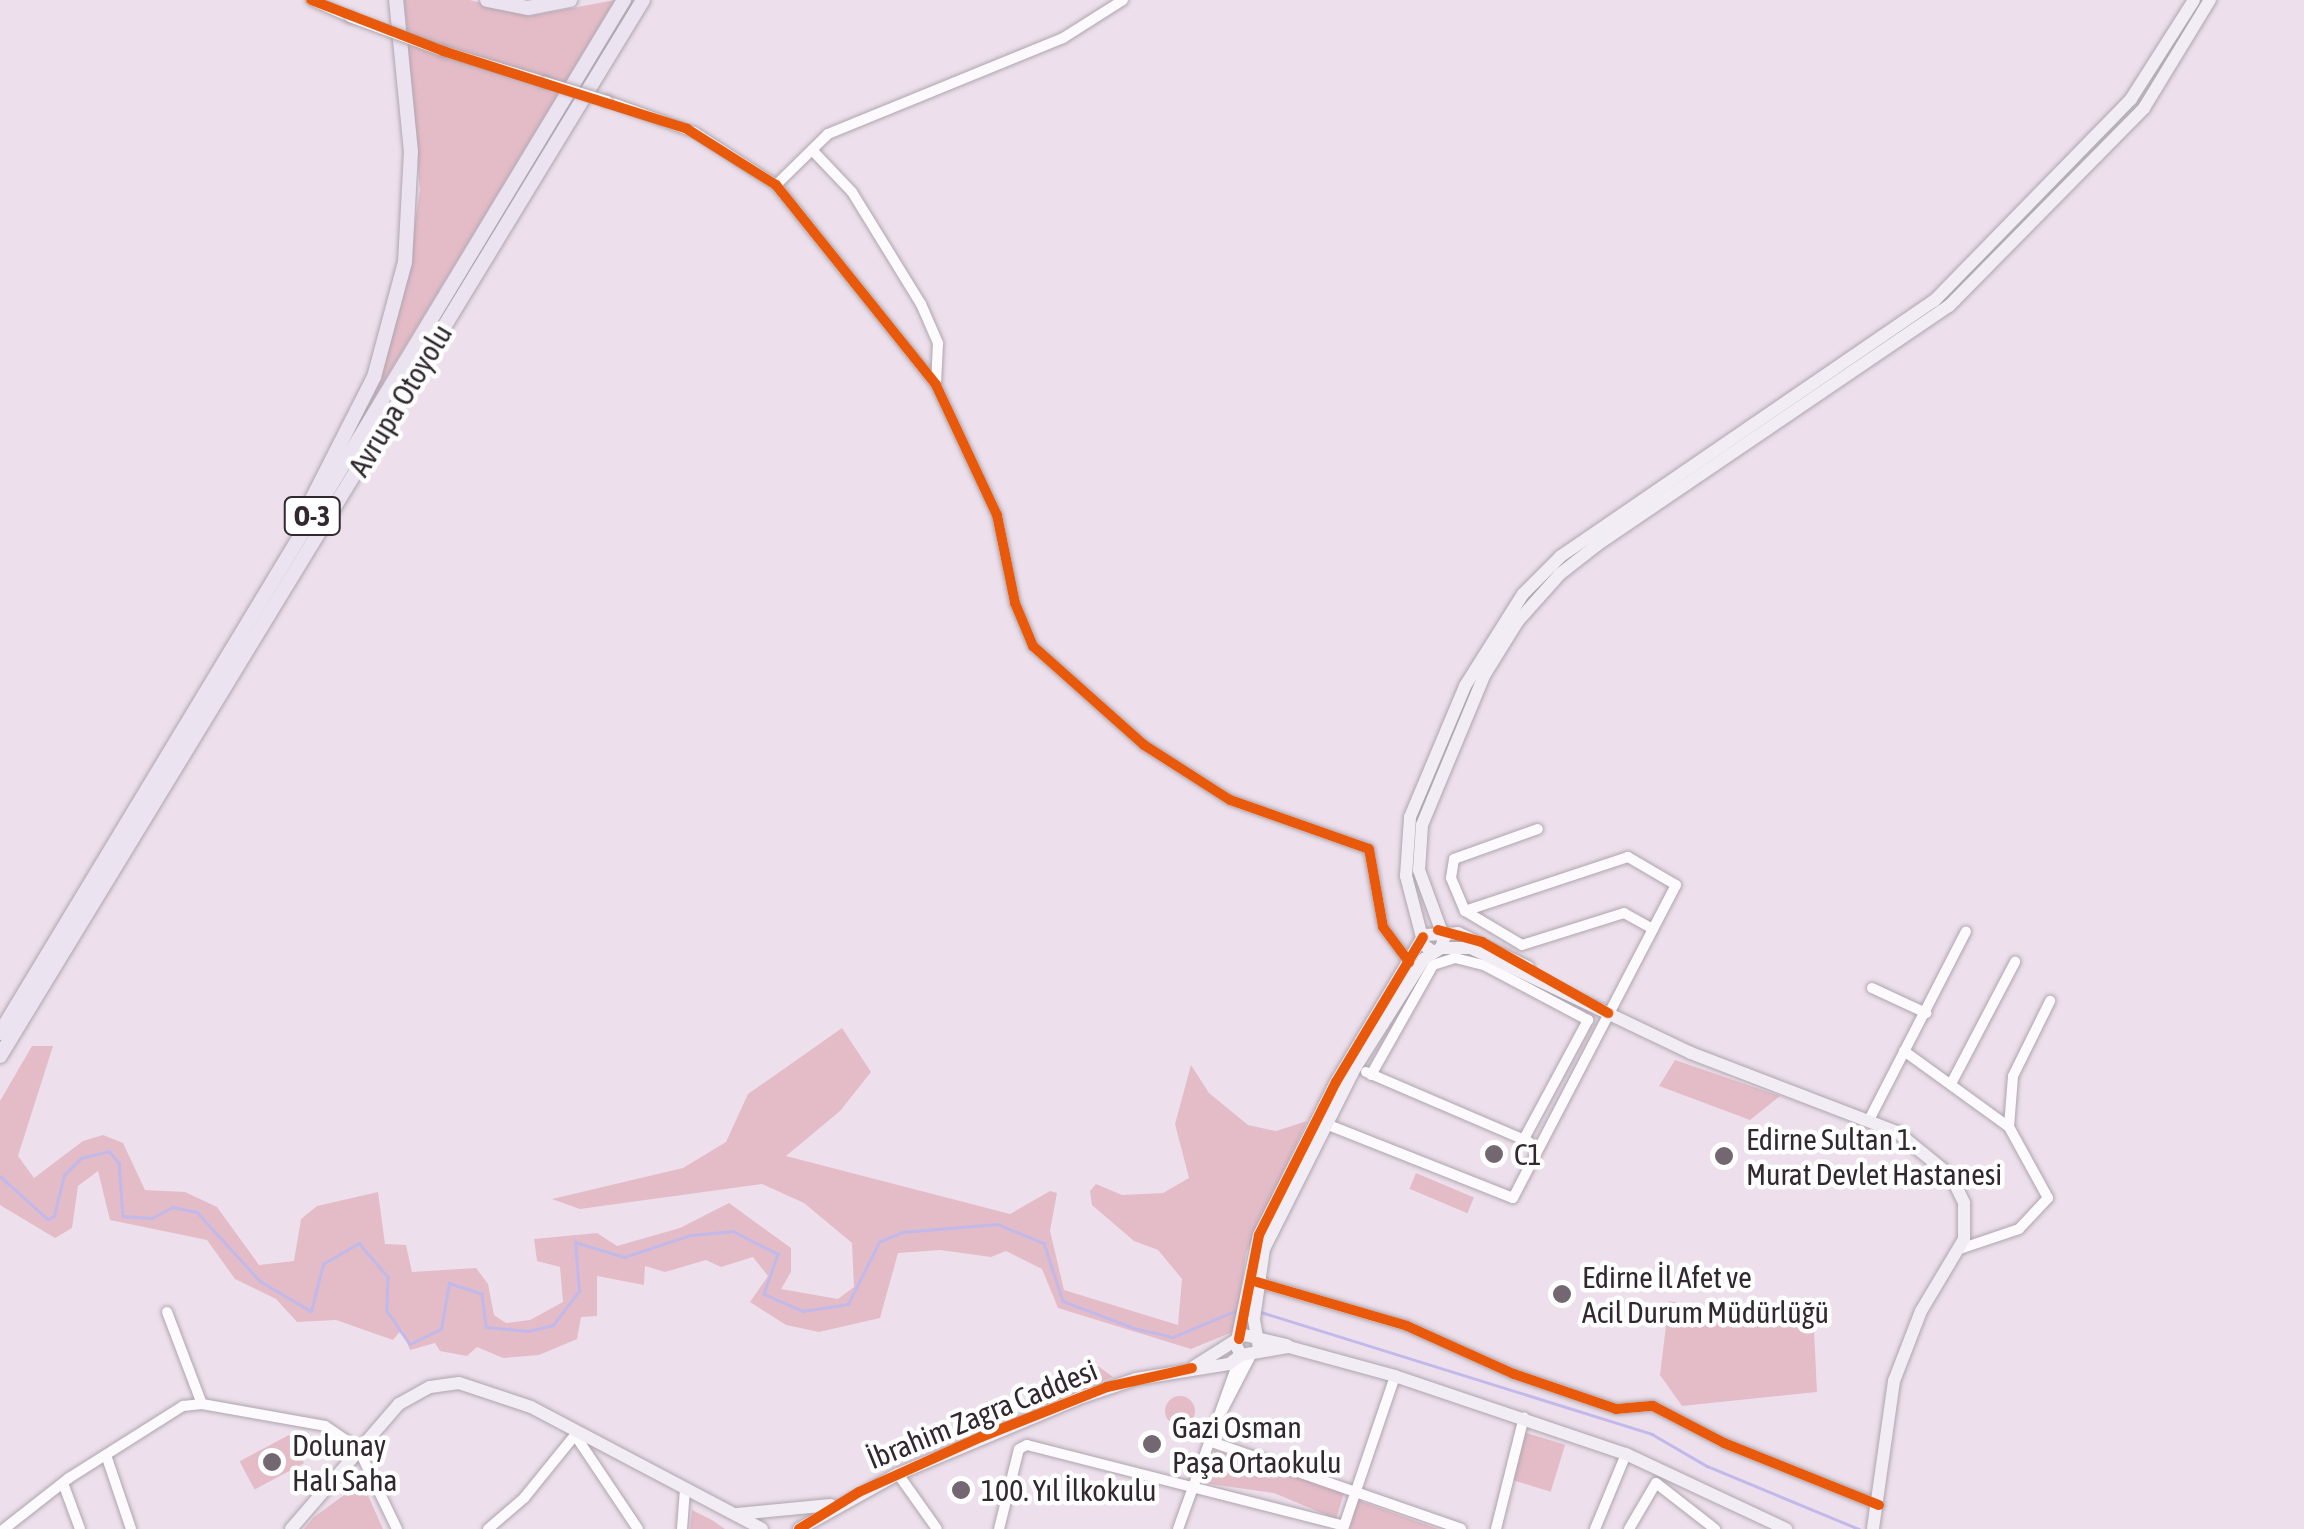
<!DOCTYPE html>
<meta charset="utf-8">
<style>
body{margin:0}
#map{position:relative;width:2304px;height:1529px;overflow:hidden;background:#ede0ec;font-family:"Asap Condensed",sans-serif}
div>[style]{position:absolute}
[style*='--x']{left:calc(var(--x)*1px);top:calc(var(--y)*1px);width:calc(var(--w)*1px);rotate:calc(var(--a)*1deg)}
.green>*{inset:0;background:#e4bcc8;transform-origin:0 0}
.round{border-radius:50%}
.stream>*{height:2.5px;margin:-1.25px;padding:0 1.25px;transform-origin:1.25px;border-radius:1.25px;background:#c2b9eb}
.roads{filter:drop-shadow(0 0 2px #aea5ae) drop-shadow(0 0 2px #aea5ae)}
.minor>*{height:10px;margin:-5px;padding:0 5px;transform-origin:5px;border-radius:5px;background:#fcfafc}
.major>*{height:12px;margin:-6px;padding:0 6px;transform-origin:6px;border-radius:6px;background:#f2edf5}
.highway>*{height:14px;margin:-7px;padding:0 7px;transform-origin:7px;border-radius:7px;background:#ece3f1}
.bridges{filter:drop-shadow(0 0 2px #aea5ae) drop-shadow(0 0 2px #aea5ae)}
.minor-bridge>*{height:10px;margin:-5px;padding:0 5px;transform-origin:5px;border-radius:5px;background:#fcfafc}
.cycleway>*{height:10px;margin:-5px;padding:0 5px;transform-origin:5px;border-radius:5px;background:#e8590c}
.dots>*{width:28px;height:28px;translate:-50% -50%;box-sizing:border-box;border:5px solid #fff;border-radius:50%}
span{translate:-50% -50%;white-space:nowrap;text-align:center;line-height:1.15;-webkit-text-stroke:9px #fff;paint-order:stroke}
.shield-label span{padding:2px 8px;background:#fff;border:2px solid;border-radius:8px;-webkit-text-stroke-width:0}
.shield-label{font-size:28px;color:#312830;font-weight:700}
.street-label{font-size:30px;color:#312830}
.poi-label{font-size:30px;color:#312830}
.left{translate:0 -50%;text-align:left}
</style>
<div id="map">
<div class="green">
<i style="clip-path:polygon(404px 0,470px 0,530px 16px,615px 0,372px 401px,403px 298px,420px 190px)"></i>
<i style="clip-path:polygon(842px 1028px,871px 1072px,840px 1111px,786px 1156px,1010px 1214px,1050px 1191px,1057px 1193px,1050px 1231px,1064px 1290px,1178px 1325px,1182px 1279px,1158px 1250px,1134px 1241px,1092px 1205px,1090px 1191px,1096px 1184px,1122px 1195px,1163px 1193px,1189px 1178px,1175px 1124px,1191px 1065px,1209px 1093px,1248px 1125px,1276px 1131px,1307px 1121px,1246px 1253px,1235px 1331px,1191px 1349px,1058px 1308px,1042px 1269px,1006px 1251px,991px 1257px,940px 1250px,898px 1253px,880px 1318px,819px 1332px,786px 1325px,750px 1302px,768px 1276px,753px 1257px,721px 1267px,706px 1260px,665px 1272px,645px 1266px,644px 1285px,597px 1276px,597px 1316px,581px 1317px,577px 1339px,539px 1355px,503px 1358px,477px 1347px,467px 1356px,440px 1351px,435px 1343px,410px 1350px,402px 1329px,393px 1340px,336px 1320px,297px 1322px,276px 1299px,235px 1279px,207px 1240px,110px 1220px,98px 1171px,78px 1186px,72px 1228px,55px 1238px,0 1205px,0 1101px,32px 1046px,53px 1046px,18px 1156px,34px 1178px,83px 1141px,103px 1135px,123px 1143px,145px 1190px,185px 1192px,217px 1207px,259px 1265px,294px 1261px,301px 1219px,317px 1206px,378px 1192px,385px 1244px,406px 1245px,412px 1272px,476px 1268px,488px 1284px,494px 1315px,506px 1323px,530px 1320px,563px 1302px,560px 1267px,537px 1261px,534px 1239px,597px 1233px,617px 1246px,680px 1228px,729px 1203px,791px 1248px,791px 1272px,781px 1289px,838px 1299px,854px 1287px,852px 1243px,804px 1203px,762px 1184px,580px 1209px,552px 1199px,683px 1168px,726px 1142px,748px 1094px)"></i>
<i style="clip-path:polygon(1675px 1060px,1780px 1096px,1750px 1120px,1659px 1086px)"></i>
<i style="left:1416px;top:1173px;width:63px;height:17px;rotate:23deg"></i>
<i style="clip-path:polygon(1669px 1301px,1814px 1330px,1817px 1392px,1682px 1406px,1660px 1375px)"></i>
<i style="clip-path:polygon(1098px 1366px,1113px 1377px,1079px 1389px,1078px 1375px)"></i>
<i class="round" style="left:1165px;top:1396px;width:30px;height:30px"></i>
<i style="left:1523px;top:1432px;width:44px;height:49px;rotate:17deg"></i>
<i style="left:289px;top:1435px;width:32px;height:56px;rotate:62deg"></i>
<i style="clip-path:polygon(1215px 1450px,1344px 1493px,1336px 1519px,1274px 1493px,1203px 1483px)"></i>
<i style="clip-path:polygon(362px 1482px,383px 1529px,304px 1529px,314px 1517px)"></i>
<i style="clip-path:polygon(1357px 1500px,1438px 1529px,1350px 1529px)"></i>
<i style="clip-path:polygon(692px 1510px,712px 1520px,725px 1529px,690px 1529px)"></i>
</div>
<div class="stream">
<i style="--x:0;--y:1176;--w:64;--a:41.9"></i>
<i style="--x:48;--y:1219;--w:7;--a:-27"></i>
<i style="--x:54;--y:1216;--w:42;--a:-76.3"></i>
<i style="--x:64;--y:1175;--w:24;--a:-45"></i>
<i style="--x:81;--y:1158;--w:29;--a:-14"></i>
<i style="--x:109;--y:1151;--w:16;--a:50"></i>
<i style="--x:119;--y:1163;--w:53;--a:85.7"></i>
<i style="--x:123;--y:1216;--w:29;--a:4"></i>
<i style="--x:152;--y:1218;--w:24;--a:-28"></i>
<i style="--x:173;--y:1207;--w:25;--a:12"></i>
<i style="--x:197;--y:1212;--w:93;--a:47.6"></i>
<i style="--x:260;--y:1281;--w:59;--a:30.5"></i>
<i style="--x:311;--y:1311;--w:49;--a:-75.7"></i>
<i style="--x:323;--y:1264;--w:42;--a:-30.3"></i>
<i style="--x:359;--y:1243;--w:45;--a:49.5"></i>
<i style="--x:388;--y:1277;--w:34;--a:92"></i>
<i style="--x:387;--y:1311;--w:40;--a:55.1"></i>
<i style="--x:410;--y:1344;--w:34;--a:-26"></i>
<i style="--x:441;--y:1329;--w:47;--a:-80.1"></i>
<i style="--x:449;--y:1283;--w:35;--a:18"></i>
<i style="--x:482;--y:1294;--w:33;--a:83"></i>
<i style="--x:486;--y:1327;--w:42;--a:5.4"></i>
<i style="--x:528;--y:1331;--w:26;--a:-13"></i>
<i style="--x:553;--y:1325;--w:43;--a:-52.6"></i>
<i style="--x:579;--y:1291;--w:49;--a:-94.7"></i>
<i style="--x:575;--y:1242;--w:51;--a:17"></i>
<i style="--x:624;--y:1257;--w:71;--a:-18.2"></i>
<i style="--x:691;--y:1235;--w:42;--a:-5.4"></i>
<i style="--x:733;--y:1231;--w:51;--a:27.1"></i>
<i style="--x:778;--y:1254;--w:42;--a:109.3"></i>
<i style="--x:764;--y:1294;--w:43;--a:23.6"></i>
<i style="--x:803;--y:1311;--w:46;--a:-8.8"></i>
<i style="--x:848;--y:1304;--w:69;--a:-63.4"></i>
<i style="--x:879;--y:1242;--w:25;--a:-23"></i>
<i style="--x:902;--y:1232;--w:95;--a:-4.8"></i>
<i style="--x:997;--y:1224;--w:51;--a:22"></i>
<i style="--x:1044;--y:1243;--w:61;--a:71.9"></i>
<i style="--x:1063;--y:1301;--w:76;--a:20.8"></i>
<i style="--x:1134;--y:1328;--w:40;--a:13"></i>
<i style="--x:1173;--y:1337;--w:67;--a:-22.8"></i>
<i style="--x:1261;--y:1312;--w:410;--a:17.3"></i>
<i style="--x:1652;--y:1434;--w:64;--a:30.2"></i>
<i style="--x:1707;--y:1466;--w:165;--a:22.5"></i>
</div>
<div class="roads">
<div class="minor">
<i style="--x:311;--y:0;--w:43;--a:23.6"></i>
<i style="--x:443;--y:51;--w:107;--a:16.9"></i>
<i style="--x:607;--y:101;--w:92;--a:19.6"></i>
<i style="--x:694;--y:132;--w:98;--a:32.9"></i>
<i style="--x:776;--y:185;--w:256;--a:51.3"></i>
<i style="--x:936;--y:385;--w:144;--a:64.9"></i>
<i style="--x:997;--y:515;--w:90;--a:78.4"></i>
<i style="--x:1015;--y:603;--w:47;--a:67.3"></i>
<i style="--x:1033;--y:646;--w:149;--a:41.7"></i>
<i style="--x:1144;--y:745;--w:102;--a:32.6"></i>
<i style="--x:1230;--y:800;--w:147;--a:19.4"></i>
<i style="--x:1369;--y:849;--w:79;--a:79.8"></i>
<i style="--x:1383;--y:927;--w:44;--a:53.4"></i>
<i style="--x:814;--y:152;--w:55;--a:46.5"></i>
<i style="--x:852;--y:192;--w:132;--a:58.4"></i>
<i style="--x:921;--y:304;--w:43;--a:66.4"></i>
<i style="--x:938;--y:343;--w:41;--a:92.8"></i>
<i style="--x:776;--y:185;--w:73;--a:-44.4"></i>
<i style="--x:828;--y:134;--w:254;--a:-22.2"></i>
<i style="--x:1063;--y:38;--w:71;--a:-32.3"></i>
<i style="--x:1465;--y:911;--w:66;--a:30.8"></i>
<i style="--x:1522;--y:945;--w:107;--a:-17.4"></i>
<i style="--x:1624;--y:913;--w:33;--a:29"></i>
<i style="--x:1872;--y:988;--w:60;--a:24.8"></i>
<i style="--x:1904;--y:1051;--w:130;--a:35.9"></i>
<i style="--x:2009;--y:1127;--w:81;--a:61.2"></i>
<i style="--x:2048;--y:1198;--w:42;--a:133.1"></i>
<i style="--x:2019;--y:1229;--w:62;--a:161.3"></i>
<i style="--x:1366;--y:1072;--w:177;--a:23.2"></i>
<i style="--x:1371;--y:1075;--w:126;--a:-60.6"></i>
<i style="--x:1433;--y:965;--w:23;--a:-18"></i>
<i style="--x:1455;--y:958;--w:30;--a:14"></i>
<i style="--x:1484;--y:965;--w:118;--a:27.9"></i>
<i style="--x:1588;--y:1020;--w:135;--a:118.3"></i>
<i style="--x:1952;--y:1082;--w:136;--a:-62.3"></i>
<i style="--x:1869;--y:1120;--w:212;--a:-62.8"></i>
<i style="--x:1326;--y:1124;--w:201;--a:21.6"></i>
<i style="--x:1513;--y:1198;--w:353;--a:-62.5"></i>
<i style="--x:1676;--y:885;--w:56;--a:-149.7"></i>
<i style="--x:1628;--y:857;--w:172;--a:161.7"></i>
<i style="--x:1465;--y:911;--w:36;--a:-113"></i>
<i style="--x:1451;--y:878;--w:19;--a:-81"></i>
<i style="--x:1454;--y:859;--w:89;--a:-19.7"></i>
<i style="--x:2009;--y:1127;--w:51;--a:-85.5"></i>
<i style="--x:2013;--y:1076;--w:84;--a:-63.7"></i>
<i style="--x:1257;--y:1282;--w:156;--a:16.3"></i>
<i style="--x:1407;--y:1326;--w:117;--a:24.2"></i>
<i style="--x:1514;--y:1374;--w:108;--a:18.9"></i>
<i style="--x:1616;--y:1409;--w:37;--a:-5"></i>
<i style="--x:1653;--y:1406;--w:80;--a:27.5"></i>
<i style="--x:1724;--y:1443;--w:167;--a:21.8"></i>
<i style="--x:167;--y:1312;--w:98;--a:69.2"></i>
<i style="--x:1222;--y:1411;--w:61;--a:-62.6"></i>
<i style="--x:575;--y:1435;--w:113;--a:56.2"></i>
<i style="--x:1209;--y:1441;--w:267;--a:19.2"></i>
<i style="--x:106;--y:1455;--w:78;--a:71.3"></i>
<i style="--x:898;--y:1474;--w:67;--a:54.7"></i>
<i style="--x:63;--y:1483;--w:49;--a:69.7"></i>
<i style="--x:4;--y:1529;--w:83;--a:-38.1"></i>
<i style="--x:69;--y:1478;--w:135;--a:-32.3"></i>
<i style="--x:183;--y:1406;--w:19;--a:-6"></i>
<i style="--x:202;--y:1404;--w:125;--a:10.1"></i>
<i style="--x:325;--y:1426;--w:40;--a:34"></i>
<i style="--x:358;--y:1448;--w:90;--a:64.3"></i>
<i style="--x:488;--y:1529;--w:48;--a:-40.7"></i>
<i style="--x:524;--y:1498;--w:81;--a:-51"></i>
<i style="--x:682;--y:1529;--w:40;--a:-85.7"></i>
<i style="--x:999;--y:1529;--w:82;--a:-76"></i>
<i style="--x:1019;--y:1449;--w:9;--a:-27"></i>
<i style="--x:1027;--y:1445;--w:327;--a:14.3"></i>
<i style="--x:1178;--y:1529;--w:183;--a:-70.2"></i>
<i style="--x:1343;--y:1529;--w:162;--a:-71.2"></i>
<i style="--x:1496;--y:1529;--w:115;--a:-76"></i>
<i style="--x:1595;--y:1529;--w:81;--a:-67.5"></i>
<i style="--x:1629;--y:1529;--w:53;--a:-59.6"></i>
<i style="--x:1656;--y:1483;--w:75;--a:37.9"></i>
</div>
<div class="major">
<i style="--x:1441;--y:948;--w:10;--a:-73"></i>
<i style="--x:1444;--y:938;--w:72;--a:-110.2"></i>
<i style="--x:1419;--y:870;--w:45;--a:-86.2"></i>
<i style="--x:1422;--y:825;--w:164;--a:-67.4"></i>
<i style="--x:1485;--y:674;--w:62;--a:-58.1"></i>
<i style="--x:1518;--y:621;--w:63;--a:-48.2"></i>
<i style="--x:1560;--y:574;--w:47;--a:-38.1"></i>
<i style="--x:1597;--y:545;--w:425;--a:-34.2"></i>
<i style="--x:1949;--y:306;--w:278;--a:-45.4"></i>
<i style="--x:2144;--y:108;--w:127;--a:-58.6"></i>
<i style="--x:1432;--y:951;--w:10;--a:-143"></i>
<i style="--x:1424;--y:945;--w:71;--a:-104.6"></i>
<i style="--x:1406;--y:876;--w:59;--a:-86.1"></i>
<i style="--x:1410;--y:817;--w:142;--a:-67.2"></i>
<i style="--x:1465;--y:686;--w:109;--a:-57.8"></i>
<i style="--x:1523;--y:594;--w:54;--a:-45"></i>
<i style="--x:1561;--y:556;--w:452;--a:-34.4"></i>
<i style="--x:1934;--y:301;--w:282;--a:-45.7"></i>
<i style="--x:2131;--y:99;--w:117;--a:-57.5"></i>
<i style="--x:1259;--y:1348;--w:29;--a:-100"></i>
<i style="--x:1254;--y:1319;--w:71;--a:-81.9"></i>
<i style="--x:1264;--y:1249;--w:203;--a:-63.3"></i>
<i style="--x:1355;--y:1068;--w:129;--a:-57.7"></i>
<i style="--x:1424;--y:959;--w:20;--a:-33"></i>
<i style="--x:1441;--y:948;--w:30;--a:0"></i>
<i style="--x:1471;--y:948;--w:244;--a:25.5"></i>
<i style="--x:1691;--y:1053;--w:221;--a:21"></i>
<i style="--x:1897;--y:1132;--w:70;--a:39.2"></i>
<i style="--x:1951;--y:1176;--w:30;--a:64"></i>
<i style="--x:1964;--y:1203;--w:36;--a:90"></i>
<i style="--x:1964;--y:1239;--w:84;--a:120.8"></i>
<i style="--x:1921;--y:1311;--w:75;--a:111.1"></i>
<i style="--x:1894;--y:1381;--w:149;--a:98.1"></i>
<i style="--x:1241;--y:1355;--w:11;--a:-117"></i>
<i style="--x:1236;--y:1345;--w:112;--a:-78.2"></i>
<i style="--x:1259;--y:1235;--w:171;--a:-63.3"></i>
<i style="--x:1336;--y:1082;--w:171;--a:-59.1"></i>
<i style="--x:1424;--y:935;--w:34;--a:-3"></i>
<i style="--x:1458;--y:933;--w:78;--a:25.9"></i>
<i style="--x:1241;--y:1355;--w:49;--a:-9.5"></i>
<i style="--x:1289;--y:1347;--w:110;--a:15.3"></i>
<i style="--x:1395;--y:1376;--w:244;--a:18.7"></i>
<i style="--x:1626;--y:1454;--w:177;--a:25.1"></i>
<i style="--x:1195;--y:1366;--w:58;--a:-32.3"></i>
<i style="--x:1244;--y:1335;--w:44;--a:13.1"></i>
<i style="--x:737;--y:1514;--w:94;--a:-5.5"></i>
<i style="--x:291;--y:1529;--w:165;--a:-49.2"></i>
<i style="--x:399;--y:1404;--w:35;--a:-29"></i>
<i style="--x:430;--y:1387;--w:29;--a:-8"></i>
<i style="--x:459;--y:1383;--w:76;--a:18.4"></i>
<i style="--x:531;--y:1407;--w:261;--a:27.8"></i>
<i style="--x:799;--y:1529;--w:113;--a:-29.1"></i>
<i style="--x:898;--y:1474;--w:199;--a:-22.7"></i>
<i style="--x:1082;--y:1397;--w:57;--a:-18.4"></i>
<i style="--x:1136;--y:1379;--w:94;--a:-9.2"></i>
<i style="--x:1229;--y:1364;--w:15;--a:-37"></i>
</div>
<div class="highway">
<i style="--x:487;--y:0;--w:42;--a:11"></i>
<i style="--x:528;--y:8;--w:43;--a:-10.8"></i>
<i style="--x:312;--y:499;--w:137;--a:-63.1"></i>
<i style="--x:374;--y:377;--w:119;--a:-74.9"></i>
<i style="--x:405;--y:262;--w:110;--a:-86.9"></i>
<i style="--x:411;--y:152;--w:153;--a:-95.6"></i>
<i style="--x:0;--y:1033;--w:1207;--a:-58.87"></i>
<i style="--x:0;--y:1056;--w:1236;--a:-58.66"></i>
</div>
</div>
<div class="bridges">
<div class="minor-bridge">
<i style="--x:350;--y:17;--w:99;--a:20.1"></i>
<i style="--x:545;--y:82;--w:65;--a:17"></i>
</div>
</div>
<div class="cycleway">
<i style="--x:311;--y:0;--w:142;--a:21.1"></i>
<i style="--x:443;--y:51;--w:256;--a:17.7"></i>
<i style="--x:687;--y:129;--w:105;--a:32.2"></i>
<i style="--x:776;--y:185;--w:256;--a:51.3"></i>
<i style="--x:936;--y:385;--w:144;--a:64.9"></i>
<i style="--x:997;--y:515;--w:90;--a:78.4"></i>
<i style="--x:1015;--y:603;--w:47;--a:67.3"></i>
<i style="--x:1033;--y:646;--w:149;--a:41.7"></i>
<i style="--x:1144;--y:745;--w:102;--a:32.6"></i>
<i style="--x:1230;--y:800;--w:147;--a:19.4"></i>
<i style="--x:1369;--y:849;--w:79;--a:79.8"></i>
<i style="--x:1383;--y:927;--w:44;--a:53.4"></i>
<i style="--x:1438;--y:930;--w:46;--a:15.3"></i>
<i style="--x:1482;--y:942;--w:145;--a:29.4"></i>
<i style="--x:1257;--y:1282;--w:156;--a:16.3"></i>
<i style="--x:1407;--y:1326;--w:117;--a:24.2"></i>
<i style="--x:1514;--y:1374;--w:108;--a:18.9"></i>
<i style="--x:1616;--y:1409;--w:37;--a:-5"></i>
<i style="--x:1653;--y:1406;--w:80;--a:27.5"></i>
<i style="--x:1724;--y:1443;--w:167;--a:21.8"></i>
<i style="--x:1239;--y:1339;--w:106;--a:-79.1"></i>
<i style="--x:1259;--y:1235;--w:171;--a:-63.3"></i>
<i style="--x:1336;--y:1082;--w:169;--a:-59"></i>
<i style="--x:799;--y:1529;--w:70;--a:-31.7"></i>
<i style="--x:859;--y:1492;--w:134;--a:-24.3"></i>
<i style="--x:981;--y:1437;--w:136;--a:-21.6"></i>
<i style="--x:1107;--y:1387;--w:87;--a:-12.6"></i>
</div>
<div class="dots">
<i style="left:1494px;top:1154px;background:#736872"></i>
<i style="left:1724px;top:1156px;background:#736872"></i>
<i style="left:1562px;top:1294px;background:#736872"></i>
<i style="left:1152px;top:1444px;background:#736872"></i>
<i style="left:272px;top:1462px;background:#736872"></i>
<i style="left:961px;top:1490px;background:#736872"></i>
</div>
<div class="shield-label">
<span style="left:312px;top:516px">O-3</span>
</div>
<div class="street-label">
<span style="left:400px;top:400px;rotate:-59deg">Avrupa Otoyolu</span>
<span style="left:982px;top:1414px;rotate:-22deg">İbrahim Zagra Caddesi</span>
</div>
<div class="poi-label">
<span class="left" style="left:1746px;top:1156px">Edirne Sultan 1.<br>Murat Devlet Hastanesi</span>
<span class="left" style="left:1514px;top:1154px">C1</span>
<span class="left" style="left:1582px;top:1294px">Edirne İl Afet ve<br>Acil Durum Müdürlüğü</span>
<span class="left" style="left:1172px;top:1444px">Gazi Osman<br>Paşa Ortaokulu</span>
<span class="left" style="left:292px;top:1462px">Dolunay<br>Halı Saha</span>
<span class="left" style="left:981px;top:1490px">100. Yıl İlkokulu</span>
</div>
</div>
